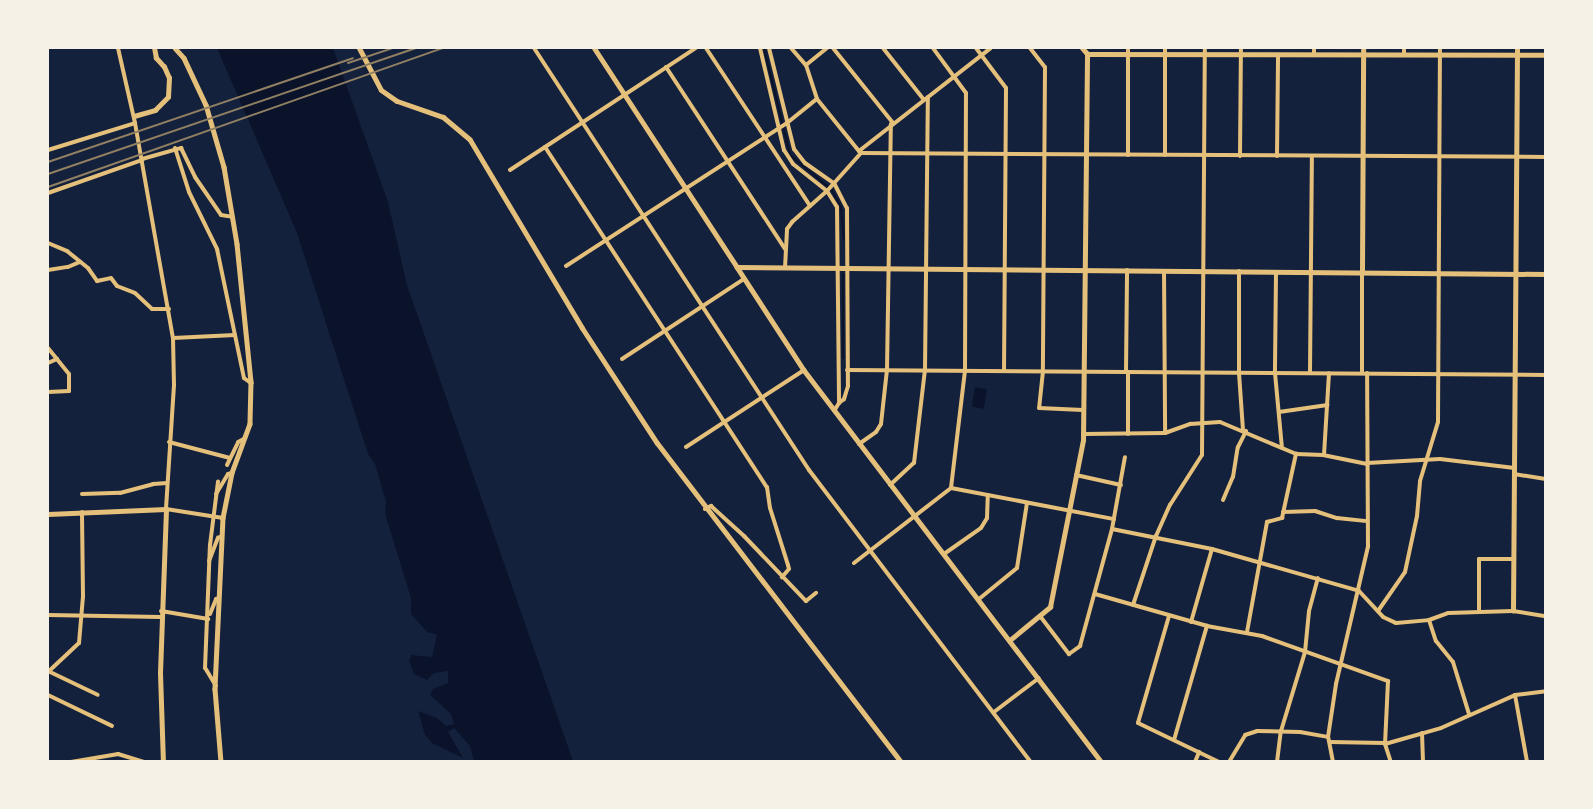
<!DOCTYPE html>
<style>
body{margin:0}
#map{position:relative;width:1593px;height:809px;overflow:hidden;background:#14213d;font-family:"Golos Text",sans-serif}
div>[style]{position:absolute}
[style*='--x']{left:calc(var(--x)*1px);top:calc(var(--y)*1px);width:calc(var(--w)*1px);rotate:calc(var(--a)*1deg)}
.water>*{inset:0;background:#0b132b;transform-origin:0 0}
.stream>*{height:2px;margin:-1px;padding:0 1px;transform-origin:1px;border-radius:1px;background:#0b132b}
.minor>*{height:4px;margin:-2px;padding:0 2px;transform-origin:2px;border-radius:2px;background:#e5c07b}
.tertiary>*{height:4.5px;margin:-2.25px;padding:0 2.25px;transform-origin:2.25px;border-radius:2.25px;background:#e5c07b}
.secondary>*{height:5px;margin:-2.5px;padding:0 2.5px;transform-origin:2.5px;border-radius:2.5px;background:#e5c07b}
.rail>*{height:2px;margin:-1px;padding:0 1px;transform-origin:1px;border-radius:1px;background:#918062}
span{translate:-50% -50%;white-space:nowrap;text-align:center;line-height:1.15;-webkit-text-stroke:4.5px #f6f1e7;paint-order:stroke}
.frame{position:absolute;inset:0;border:49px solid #f6f1e7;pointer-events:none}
</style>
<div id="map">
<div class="water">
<i style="clip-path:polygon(217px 48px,333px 48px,388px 202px,407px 285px,573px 761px,474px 761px,470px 746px,454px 728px,448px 732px,463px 758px,432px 743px,425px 735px,418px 711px,437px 718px,446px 726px,454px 724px,451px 714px,430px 695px,433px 689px,448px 683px,448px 671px,434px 673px,427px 680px,414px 674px,409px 661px,411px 655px,432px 657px,437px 635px,427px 632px,411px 614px,411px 598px,385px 514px,386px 502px,375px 464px,368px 454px,297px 233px)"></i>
<i style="left:975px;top:387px;width:12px;height:20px;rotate:9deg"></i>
</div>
<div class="stream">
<i style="--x:764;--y:48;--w:110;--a:76.3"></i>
<i style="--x:790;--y:155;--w:55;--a:39.8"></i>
<i style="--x:832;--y:190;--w:20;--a:63"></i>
<i style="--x:841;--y:208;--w:32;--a:85"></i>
<i style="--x:843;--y:358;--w:84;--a:-90"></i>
</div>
<div class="minor">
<i style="--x:118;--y:48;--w:77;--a:77.2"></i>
<i style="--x:135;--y:123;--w:218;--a:80"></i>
<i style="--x:173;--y:338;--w:47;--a:88.8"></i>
<i style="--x:174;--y:385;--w:124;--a:93.7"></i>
<i style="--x:166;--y:509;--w:58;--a:9"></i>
<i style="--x:534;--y:48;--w:504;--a:56.91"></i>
<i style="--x:809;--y:470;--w:367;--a:52.8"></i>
<i style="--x:706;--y:48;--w:189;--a:56.6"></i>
<i style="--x:760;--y:48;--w:105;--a:76.8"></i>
<i style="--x:784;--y:150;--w:17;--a:57"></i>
<i style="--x:793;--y:164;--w:43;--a:38.5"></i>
<i style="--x:827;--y:191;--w:19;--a:58"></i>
<i style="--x:837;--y:207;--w:196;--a:89.4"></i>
<i style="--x:839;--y:403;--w:9;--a:122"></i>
<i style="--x:769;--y:48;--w:104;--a:76.1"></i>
<i style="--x:794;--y:149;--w:18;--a:52"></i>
<i style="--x:805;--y:163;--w:35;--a:35"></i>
<i style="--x:834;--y:183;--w:28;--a:63"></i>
<i style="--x:847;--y:208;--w:178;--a:89.7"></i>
<i style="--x:848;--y:386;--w:14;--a:107"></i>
<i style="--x:844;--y:399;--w:6;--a:141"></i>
<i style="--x:791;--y:48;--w:23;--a:49"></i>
<i style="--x:806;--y:65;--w:36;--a:72"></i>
<i style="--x:817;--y:99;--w:67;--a:51.1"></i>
<i style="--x:833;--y:48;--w:96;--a:51.3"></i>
<i style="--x:883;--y:48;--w:66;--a:51.7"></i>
<i style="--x:976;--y:48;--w:50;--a:53.1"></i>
<i style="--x:1006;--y:88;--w:283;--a:90.4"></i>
<i style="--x:1030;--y:48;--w:24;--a:52"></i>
<i style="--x:1045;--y:67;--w:304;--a:90.4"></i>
<i style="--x:1043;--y:371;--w:37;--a:96"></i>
<i style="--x:1039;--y:408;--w:44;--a:2.6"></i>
<i style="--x:1128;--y:48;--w:107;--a:90"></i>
<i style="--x:1314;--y:48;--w:7;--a:90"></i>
<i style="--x:1404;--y:55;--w:7;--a:-90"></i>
<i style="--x:806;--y:65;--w:27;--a:-39"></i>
<i style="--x:666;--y:67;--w:217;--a:56.8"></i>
<i style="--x:545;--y:147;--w:406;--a:56.9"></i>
<i style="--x:767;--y:487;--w:21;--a:82"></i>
<i style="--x:770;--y:508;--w:60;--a:72.5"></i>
<i style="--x:788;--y:565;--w:4;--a:76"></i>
<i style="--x:789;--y:569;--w:11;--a:131"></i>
<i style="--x:175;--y:148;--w:46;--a:72.3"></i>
<i style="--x:189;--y:192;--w:64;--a:63.8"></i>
<i style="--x:217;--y:249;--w:132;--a:78.2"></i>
<i style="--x:244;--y:378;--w:9;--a:36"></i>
<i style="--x:48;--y:150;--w:91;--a:-17.2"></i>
<i style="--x:859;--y:151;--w:167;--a:-38"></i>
<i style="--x:1165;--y:155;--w:107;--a:-90"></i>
<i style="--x:1240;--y:156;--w:108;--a:-89.5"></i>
<i style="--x:1277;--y:156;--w:101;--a:-89.4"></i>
<i style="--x:142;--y:159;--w:41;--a:-15.8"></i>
<i style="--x:181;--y:148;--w:32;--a:64"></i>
<i style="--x:195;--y:177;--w:46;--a:55.6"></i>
<i style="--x:221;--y:215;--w:12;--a:9"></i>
<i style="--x:510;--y:170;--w:222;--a:-33.3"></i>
<i style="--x:48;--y:193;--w:100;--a:-19.3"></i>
<i style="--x:48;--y:243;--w:21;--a:23"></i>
<i style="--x:67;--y:251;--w:27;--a:39"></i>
<i style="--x:88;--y:268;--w:16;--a:55"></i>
<i style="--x:97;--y:281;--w:14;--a:-12"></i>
<i style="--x:111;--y:278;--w:10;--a:53"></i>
<i style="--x:117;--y:286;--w:19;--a:21"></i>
<i style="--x:135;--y:293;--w:23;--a:43"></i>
<i style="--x:152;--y:309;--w:17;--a:0"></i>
<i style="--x:566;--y:266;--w:263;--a:-32.9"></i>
<i style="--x:787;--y:123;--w:38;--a:-39"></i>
<i style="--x:785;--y:268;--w:39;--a:-87"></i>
<i style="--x:787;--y:229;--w:9;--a:-54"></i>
<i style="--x:792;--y:222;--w:47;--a:-41.5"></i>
<i style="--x:827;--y:191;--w:51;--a:-48.2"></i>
<i style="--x:861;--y:153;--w:685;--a:0.33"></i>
<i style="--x:48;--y:270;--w:20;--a:-9"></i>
<i style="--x:68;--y:267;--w:13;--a:-23"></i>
<i style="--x:1164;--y:271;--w:162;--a:89.6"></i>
<i style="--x:1165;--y:433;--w:27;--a:-20"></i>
<i style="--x:1190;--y:424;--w:30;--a:-4"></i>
<i style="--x:1220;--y:422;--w:82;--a:22.8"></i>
<i style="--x:1296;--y:454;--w:27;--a:2"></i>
<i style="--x:1323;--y:455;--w:45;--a:11.6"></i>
<i style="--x:1239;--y:271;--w:102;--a:90"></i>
<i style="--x:1239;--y:373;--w:57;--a:86"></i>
<i style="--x:1276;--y:272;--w:101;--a:90.6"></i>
<i style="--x:1275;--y:373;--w:75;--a:84.7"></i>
<i style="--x:1362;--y:272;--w:101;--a:90"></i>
<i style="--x:173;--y:338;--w:62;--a:-2.8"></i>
<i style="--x:48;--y:348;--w:33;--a:51"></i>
<i style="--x:69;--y:374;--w:17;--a:90"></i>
<i style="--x:69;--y:391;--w:21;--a:177"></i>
<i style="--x:622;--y:359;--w:146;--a:-33.3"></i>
<i style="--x:48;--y:363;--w:10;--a:-24"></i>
<i style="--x:847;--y:370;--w:699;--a:0.41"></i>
<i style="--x:1126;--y:372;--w:102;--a:-89.4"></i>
<i style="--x:1310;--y:373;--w:217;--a:-89.5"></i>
<i style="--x:1279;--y:412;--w:49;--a:-8.1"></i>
<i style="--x:1083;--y:434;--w:82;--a:-0.7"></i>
<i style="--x:1128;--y:434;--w:62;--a:-90"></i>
<i style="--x:169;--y:442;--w:63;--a:14.7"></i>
<i style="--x:859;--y:444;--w:21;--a:-35"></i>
<i style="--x:876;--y:432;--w:9;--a:-58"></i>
<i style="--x:881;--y:424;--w:54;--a:-83.7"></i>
<i style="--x:887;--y:370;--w:246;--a:-89.1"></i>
<i style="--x:686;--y:447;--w:141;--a:-33.1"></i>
<i style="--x:1324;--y:455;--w:82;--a:-86.5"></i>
<i style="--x:1367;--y:463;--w:73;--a:-3.1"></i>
<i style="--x:1440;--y:459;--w:75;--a:6.9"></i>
<i style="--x:227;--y:465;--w:25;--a:-64"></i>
<i style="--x:238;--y:442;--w:7;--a:-27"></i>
<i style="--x:1514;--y:474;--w:32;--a:9"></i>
<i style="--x:1076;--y:475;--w:46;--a:12.5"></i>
<i style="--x:890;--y:485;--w:33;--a:-43"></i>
<i style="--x:914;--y:463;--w:94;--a:-83.3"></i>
<i style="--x:925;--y:370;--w:273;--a:-89.4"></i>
<i style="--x:951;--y:488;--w:166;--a:10.8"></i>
<i style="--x:82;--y:494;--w:38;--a:-2"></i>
<i style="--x:120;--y:493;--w:34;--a:-15"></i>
<i style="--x:153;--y:484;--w:14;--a:-4"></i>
<i style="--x:216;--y:494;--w:23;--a:-59"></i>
<i style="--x:228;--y:474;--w:4;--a:-14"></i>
<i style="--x:1223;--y:500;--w:25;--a:-67"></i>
<i style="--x:1233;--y:477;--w:30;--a:-81"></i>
<i style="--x:1238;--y:447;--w:18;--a:-63"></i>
<i style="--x:705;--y:509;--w:7;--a:-27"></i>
<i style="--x:711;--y:506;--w:45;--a:42.3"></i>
<i style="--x:744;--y:536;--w:90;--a:46.4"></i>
<i style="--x:806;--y:601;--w:13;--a:-39"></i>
<i style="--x:1283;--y:512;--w:32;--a:-2"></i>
<i style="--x:1315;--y:511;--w:23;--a:18"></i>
<i style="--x:1337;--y:518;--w:30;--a:6"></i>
<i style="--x:1112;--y:529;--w:102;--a:11.3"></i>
<i style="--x:1212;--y:549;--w:153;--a:15.9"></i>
<i style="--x:1359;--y:591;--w:35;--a:47"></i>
<i style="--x:1383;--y:617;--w:14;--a:25"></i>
<i style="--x:1396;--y:623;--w:33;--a:-5"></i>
<i style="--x:1429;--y:620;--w:20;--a:-20"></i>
<i style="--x:1448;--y:613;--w:65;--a:-1.8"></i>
<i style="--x:1513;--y:611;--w:33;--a:9"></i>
<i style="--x:944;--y:554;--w:45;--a:-35.1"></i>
<i style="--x:981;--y:528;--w:12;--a:-59"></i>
<i style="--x:987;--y:518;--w:23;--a:-88"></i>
<i style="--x:209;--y:561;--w:25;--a:-69"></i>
<i style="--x:218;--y:538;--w:4;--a:-27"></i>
<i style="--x:854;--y:563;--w:123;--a:-37.7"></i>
<i style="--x:951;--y:488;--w:118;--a:-83.2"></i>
<i style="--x:965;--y:371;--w:278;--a:-89.8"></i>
<i style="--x:966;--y:93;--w:56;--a:-126.3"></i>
<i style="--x:1095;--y:594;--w:116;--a:15.9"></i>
<i style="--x:1207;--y:626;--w:56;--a:10.3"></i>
<i style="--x:1262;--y:636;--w:134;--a:19.7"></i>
<i style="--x:1388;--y:681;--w:63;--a:92.7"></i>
<i style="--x:1385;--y:744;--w:19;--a:72"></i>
<i style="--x:979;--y:599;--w:49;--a:-39.2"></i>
<i style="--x:1017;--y:568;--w:66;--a:-81.3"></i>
<i style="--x:1133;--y:605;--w:73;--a:-71.6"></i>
<i style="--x:1156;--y:536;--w:34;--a:-66"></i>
<i style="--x:1170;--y:505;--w:59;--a:-57.4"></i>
<i style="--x:1202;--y:455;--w:407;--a:-89.6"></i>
<i style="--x:161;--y:611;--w:48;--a:9.7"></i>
<i style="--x:1378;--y:611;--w:47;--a:-55.3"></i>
<i style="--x:1405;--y:572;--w:57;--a:-77.9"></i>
<i style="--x:1417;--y:516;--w:35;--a:-85"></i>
<i style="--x:1420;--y:481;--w:62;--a:-73"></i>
<i style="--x:1438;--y:422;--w:374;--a:-89.7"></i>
<i style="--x:1479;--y:612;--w:53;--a:-90"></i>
<i style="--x:1479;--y:559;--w:34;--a:0"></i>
<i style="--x:210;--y:614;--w:16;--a:-68"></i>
<i style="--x:216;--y:599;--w:3;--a:-18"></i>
<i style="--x:48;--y:615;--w:113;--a:1"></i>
<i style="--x:1040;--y:616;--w:48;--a:52.7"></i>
<i style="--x:1069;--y:654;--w:14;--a:-36"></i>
<i style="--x:1080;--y:646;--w:121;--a:-74.7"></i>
<i style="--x:1112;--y:529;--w:73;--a:-79.8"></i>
<i style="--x:1169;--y:616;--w:111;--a:106.2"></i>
<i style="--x:1138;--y:723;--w:90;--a:25.7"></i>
<i style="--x:1429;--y:620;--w:22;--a:72"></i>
<i style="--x:1436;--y:641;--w:27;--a:51"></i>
<i style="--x:1453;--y:662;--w:54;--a:72.9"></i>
<i style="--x:1191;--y:622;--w:76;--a:-74"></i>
<i style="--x:1247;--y:632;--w:112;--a:-79.7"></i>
<i style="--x:1267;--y:522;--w:16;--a:-15"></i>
<i style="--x:1282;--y:518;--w:66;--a:-77.7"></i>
<i style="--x:48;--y:671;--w:55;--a:25.6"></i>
<i style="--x:48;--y:672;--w:42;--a:-43.1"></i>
<i style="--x:79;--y:643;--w:47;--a:-85.1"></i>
<i style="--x:83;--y:596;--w:84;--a:-90.7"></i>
<i style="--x:216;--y:686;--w:21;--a:-121"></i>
<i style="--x:205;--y:668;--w:123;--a:-87.7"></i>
<i style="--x:210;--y:545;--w:64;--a:-82.8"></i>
<i style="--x:48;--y:695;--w:71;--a:25.8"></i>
<i style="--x:1515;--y:695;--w:68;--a:79.8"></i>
<i style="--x:994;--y:712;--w:56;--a:-37.1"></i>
<i style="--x:1422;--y:733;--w:29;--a:88"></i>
<i style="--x:1174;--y:740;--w:119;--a:-73.9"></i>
<i style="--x:1330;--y:742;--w:55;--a:1"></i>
<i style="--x:1385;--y:744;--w:58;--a:-15.9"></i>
<i style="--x:1441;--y:728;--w:81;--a:-24"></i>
<i style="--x:1515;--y:695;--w:31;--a:-7"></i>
<i style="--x:71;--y:762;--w:48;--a:-9.7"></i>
<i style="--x:118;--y:754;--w:27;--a:17"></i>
<i style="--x:1195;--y:762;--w:11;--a:-68"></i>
<i style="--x:1229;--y:762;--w:31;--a:-59"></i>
<i style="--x:1245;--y:735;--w:13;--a:-18"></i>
<i style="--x:1257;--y:731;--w:43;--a:1.3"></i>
<i style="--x:1300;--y:732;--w:28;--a:10"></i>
<i style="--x:1277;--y:762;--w:31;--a:-83"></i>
<i style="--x:1281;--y:731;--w:83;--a:-73.1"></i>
<i style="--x:1305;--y:652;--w:41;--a:-84.4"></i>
<i style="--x:1309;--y:611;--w:34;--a:-75"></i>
<i style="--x:1333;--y:762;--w:25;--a:-101"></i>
<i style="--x:1328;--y:737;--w:54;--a:-81.4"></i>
<i style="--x:1336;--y:684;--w:142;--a:-76.9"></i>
<i style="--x:1368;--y:546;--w:173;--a:-90.3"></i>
</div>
<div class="tertiary">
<i style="--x:175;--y:48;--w:13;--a:48"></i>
<i style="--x:184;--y:58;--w:52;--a:64.9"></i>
<i style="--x:206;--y:105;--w:65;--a:73.8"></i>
<i style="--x:224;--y:167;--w:78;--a:80.4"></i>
<i style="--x:237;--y:244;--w:139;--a:84.2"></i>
<i style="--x:251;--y:382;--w:42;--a:91.4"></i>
<i style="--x:250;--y:424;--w:52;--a:110.2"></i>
<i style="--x:232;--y:473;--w:46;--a:101.3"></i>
<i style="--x:223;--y:518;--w:171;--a:92.7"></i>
<i style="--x:215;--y:689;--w:73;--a:85.3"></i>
<i style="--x:1087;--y:54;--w:459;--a:0.1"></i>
<i style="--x:134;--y:116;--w:22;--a:-16"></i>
<i style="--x:155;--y:110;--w:18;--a:-45"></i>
<i style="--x:168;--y:97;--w:19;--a:-87"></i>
<i style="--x:169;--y:78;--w:12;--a:-114"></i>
<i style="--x:164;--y:67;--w:12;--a:-132"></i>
<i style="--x:156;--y:58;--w:10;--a:-101"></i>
<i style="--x:737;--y:267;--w:123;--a:57"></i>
<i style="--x:804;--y:370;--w:492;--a:52.8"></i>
<i style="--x:1362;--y:272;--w:224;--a:-89.7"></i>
<i style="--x:1513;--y:611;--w:563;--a:-89.59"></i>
<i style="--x:1010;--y:640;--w:52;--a:-39.5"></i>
<i style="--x:1050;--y:607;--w:170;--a:-78.8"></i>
<i style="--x:1083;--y:440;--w:386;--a:-89.4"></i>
<i style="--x:1087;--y:54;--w:8;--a:-130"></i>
</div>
<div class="secondary">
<i style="--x:359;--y:48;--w:47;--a:62.4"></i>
<i style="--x:381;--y:90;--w:19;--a:35"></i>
<i style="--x:397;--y:101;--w:49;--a:19.2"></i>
<i style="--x:443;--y:117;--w:35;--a:40"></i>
<i style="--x:470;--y:140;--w:219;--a:59.2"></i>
<i style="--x:582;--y:328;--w:137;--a:56.9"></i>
<i style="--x:657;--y:443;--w:402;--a:52.6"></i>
<i style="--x:594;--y:48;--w:262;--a:56.9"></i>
<i style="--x:737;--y:267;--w:809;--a:0.5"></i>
<i style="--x:48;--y:514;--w:118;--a:-2.4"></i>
<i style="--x:166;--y:509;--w:164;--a:92.1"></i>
<i style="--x:160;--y:673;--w:89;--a:88.1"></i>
</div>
<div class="rail">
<i style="--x:348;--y:63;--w:47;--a:-18.4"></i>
<i style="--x:48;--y:162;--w:322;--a:-18.8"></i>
<i style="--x:48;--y:174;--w:389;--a:-18.9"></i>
<i style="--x:48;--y:187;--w:419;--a:-19.4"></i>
</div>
<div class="frame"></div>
</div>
